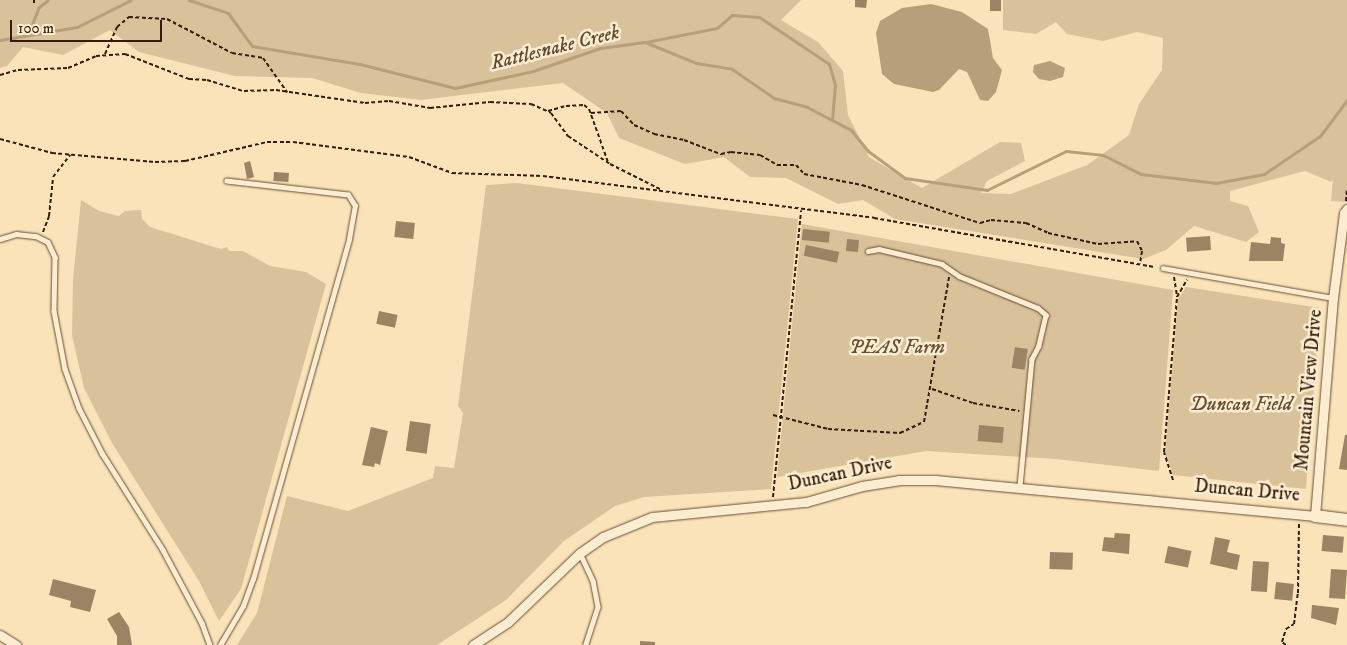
<!DOCTYPE html>
<style>
body{margin:0}
#map{position:relative;width:1347px;height:645px;overflow:hidden;background:#fae3b8;font-family:"IM FELL DW Pica",serif}
div>[style]{position:absolute}
[style*='--x']{left:calc(var(--x)*1px);top:calc(var(--y)*1px);width:calc(var(--w)*1px);rotate:calc(var(--a)*1deg)}
.green>*{inset:0;background:#d9c19a}
.water>*{inset:0;background:#b79f7c}
.stream>*{height:3px;margin:-1.5px;padding:0 1.5px;transform-origin:1.5px;border-radius:1.5px;background:#b79f7c}
.building>*{inset:0;background:#9b8364;transform-origin:0 0}
.path>*{height:2px;margin-top:-1px;transform-origin:0;background:repeating-linear-gradient(90deg,#351b09 0 4px,transparent 0 6.5px)}
.roads{filter:drop-shadow(0 0 1px #664d35) drop-shadow(0 0 1px #664d35)}
.lane>*{height:4.5px;margin:-2.25px;padding:0 2.25px;transform-origin:2.25px;border-radius:2.25px;background:#fcedd1}
.street>*{height:9px;margin:-4.5px;padding:0 4.5px;transform-origin:4.5px;border-radius:4.5px;background:#fcedd1}
.secondary>*{height:12px;margin:-6px;padding:0 6px;transform-origin:6px;border-radius:6px;background:#fcedd1}
span{translate:-50% -50%;white-space:nowrap;text-align:center;line-height:1.15;-webkit-text-stroke:5px #fcedd1;paint-order:stroke}
.park-label{font-size:19px;color:#664d34;font-style:italic}
.street-label{font-size:19px;color:#351b09}
.water-label{font-size:20px;color:#624931;font-style:italic}
.scale{position:absolute;left:10px;top:20px;width:152px;height:22px;box-sizing:border-box;border:2px solid #351b09;border-top:0;padding-left:6px;font-size:15px;line-height:18px;white-space:nowrap;color:#351b09;-webkit-text-stroke:4px #fcedd1;paint-order:stroke}
</style>
<div id="map">
<div class="green">
<i style="clip-path:polygon(0 0,801px 0,781px 20px,818px 42px,843px 71px,848px 115px,869px 157px,922px 188px,1000px 142px,1021px 143px,1025px 161px,987px 181px,981px 193px,1011px 194px,1087px 165px,1129px 135px,1139px 104px,1162px 70px,1163px 38px,1137px 32px,1103px 41px,1067px 34px,1056px 22px,1036px 34px,1003px 30px,1003px 0,1347px 0,1347px 202px,1331px 201px,1333px 179px,1331px 182px,1305px 171px,1230px 191px,1230px 201px,1248px 206px,1259px 232px,1246px 242px,1194px 226px,1166px 250px,1143px 259px,895px 219px,863px 200px,838px 204px,786px 178px,750px 177px,724px 157px,685px 164px,619px 138px,607px 113px,563px 83px,421px 100px,361px 93px,312px 78px,235px 76px,139px 52px,110px 30px,63px 55px,23px 47px,7px 66px,0 68px)"></i>
<i style="clip-path:polygon(517px 183px,798px 219px,771px 489px,644px 497px,615px 506px,564px 541px,506px 600px,437px 645px,237px 645px,257px 613px,287px 496px,348px 511px,433px 478px,435px 466px,454px 468px,463px 413px,458px 406px,486px 185px)"></i>
<i style="clip-path:polygon(81px 200px,99px 211px,119px 216px,125px 211px,141px 210px,142px 219px,150px 227px,221px 249px,227px 247px,229px 251px,243px 251px,270px 266px,306px 272px,326px 284px,241px 589px,219px 621px,199px 581px,112px 443px,84px 388px,72px 335px,73px 279px)"></i>
<i style="clip-path:polygon(802px 224px,1173px 290px,1159px 471px,1056px 459px,926px 451px,777px 477px)"></i>
<i style="clip-path:polygon(1186px 287px,1320px 308px,1306px 489px,1173px 475px,1165px 454px,1178px 299px)"></i>
</div>
<div class="water">
<i style="clip-path:polygon(931px 4px,962px 12px,988px 29px,993px 58px,1002px 70px,996px 92px,988px 101px,980px 100px,967px 72px,959px 69px,939px 90px,933px 92px,894px 84px,882px 74px,876px 33px,880px 21px,902px 8px)"></i>
<i style="clip-path:polygon(1050px 61px,1065px 68px,1063px 77px,1050px 81px,1039px 79px,1033px 72px,1034px 65px)"></i>
</div>
<div class="stream">
<i style="--x:189;--y:0;--w:41;--a:18.4"></i>
<i style="--x:228;--y:13;--w:41;--a:54"></i>
<i style="--x:252;--y:46;--w:109;--a:9.5"></i>
<i style="--x:360;--y:64;--w:98;--a:14.2"></i>
<i style="--x:455;--y:88;--w:80;--a:-12.3"></i>
<i style="--x:533;--y:71;--w:71;--a:-18.9"></i>
<i style="--x:600;--y:48;--w:45;--a:-7.6"></i>
<i style="--x:645;--y:42;--w:55;--a:22.4"></i>
<i style="--x:696;--y:63;--w:36;--a:9"></i>
<i style="--x:732;--y:69;--w:51;--a:34.6"></i>
<i style="--x:774;--y:98;--w:34;--a:15"></i>
<i style="--x:807;--y:107;--w:50;--a:27.6"></i>
<i style="--x:851;--y:130;--w:27;--a:51"></i>
<i style="--x:868;--y:151;--w:46;--a:36.1"></i>
<i style="--x:905;--y:178;--w:83;--a:8.3"></i>
<i style="--x:987;--y:190;--w:88;--a:-26.3"></i>
<i style="--x:1066;--y:151;--w:37;--a:6"></i>
<i style="--x:1103;--y:155;--w:42;--a:26.6"></i>
<i style="--x:1141;--y:174;--w:76;--a:6.8"></i>
<i style="--x:1216;--y:183;--w:49;--a:-10.6"></i>
<i style="--x:1264;--y:174;--w:68;--a:-34.2"></i>
<i style="--x:1320;--y:136;--w:45;--a:-53.1"></i>
<i style="--x:28;--y:35;--w:30;--a:-69"></i>
<i style="--x:39;--y:7;--w:11;--a:-38"></i>
<i style="--x:0;--y:40;--w:78;--a:-9.6"></i>
<i style="--x:77;--y:27;--w:60;--a:-26.6"></i>
<i style="--x:646;--y:42;--w:72;--a:-11.2"></i>
<i style="--x:717;--y:28;--w:20;--a:-41"></i>
<i style="--x:732;--y:15;--w:27;--a:4"></i>
<i style="--x:759;--y:17;--w:84;--a:33.9"></i>
<i style="--x:829;--y:64;--w:22;--a:74"></i>
<i style="--x:835;--y:85;--w:35;--a:95"></i>
</div>
<div class="building">
<i style="clip-path:polygon(855px 0,867px 0,866px 8px,855px 7px)"></i>
<i style="left:990px;top:0;width:11px;height:11px"></i>
<i style="clip-path:polygon(250px 161px,254px 177px,247px 179px,244px 163px)"></i>
<i style="left:274px;top:172px;width:15px;height:9px;rotate:4deg"></i>
<i style="left:396px;top:221px;width:19px;height:16px;rotate:6deg"></i>
<i style="left:803px;top:229px;width:27px;height:11px;rotate:6deg"></i>
<i style="left:1210px;top:236px;width:14px;height:24px;rotate:86deg"></i>
<i style="clip-path:polygon(1271px 237px,1281px 238px,1281px 243px,1285px 244px,1283px 261px,1249px 261px,1251px 242px,1270px 244px)"></i>
<i style="left:847px;top:239px;width:12px;height:12px;rotate:5deg"></i>
<i style="left:806px;top:245px;width:34px;height:11px;rotate:12deg"></i>
<i style="left:379px;top:311px;width:19px;height:13px;rotate:12deg"></i>
<i style="left:1015px;top:347px;width:13px;height:21px;rotate:9deg"></i>
<i style="left:410px;top:421px;width:21px;height:30px;rotate:8deg"></i>
<i style="left:979px;top:425px;width:25px;height:16px;rotate:5deg"></i>
<i style="clip-path:polygon(371px 427px,388px 431px,380px 465px,375px 463px,374px 467px,362px 465px)"></i>
<i style="clip-path:polygon(1345px 435px,1347px 435px,1347px 470px,1339px 469px)"></i>
<i style="clip-path:polygon(1115px 533px,1130px 534px,1129px 554px,1102px 551px,1104px 537px,1114px 538px)"></i>
<i style="left:1323px;top:535px;width:21px;height:16px;rotate:5deg"></i>
<i style="clip-path:polygon(1215px 537px,1230px 540px,1227px 552px,1240px 555px,1237px 570px,1210px 564px)"></i>
<i style="left:1168px;top:546px;width:24px;height:17px;rotate:12deg"></i>
<i style="left:1050px;top:552px;width:23px;height:17px;rotate:2deg"></i>
<i style="left:1253px;top:561px;width:16px;height:30px;rotate:4deg"></i>
<i style="left:1331px;top:569px;width:16px;height:29px;rotate:4deg"></i>
<i style="clip-path:polygon(53px 579px,96px 590px,90px 612px,70px 607px,71px 601px,49px 595px)"></i>
<i style="left:1276px;top:582px;width:18px;height:17px;rotate:6deg"></i>
<i style="clip-path:polygon(1312px 605px,1339px 608px,1336px 625px,1311px 618px)"></i>
<i style="clip-path:polygon(119px 612px,129px 627px,132px 645px,117px 645px,117px 636px,107px 619px)"></i>
<i style="clip-path:polygon(640px 641px,655px 642px,655px 645px,640px 645px)"></i>
</div>
<div class="path">
<i style="--x:34;--y:3;--w:3;--a:-90"></i>
<i style="--x:105;--y:54;--w:30;--a:-66"></i>
<i style="--x:117;--y:27;--w:16;--a:-40"></i>
<i style="--x:129;--y:17;--w:38;--a:3"></i>
<i style="--x:167;--y:19;--w:73;--a:27.6"></i>
<i style="--x:232;--y:53;--w:31;--a:9"></i>
<i style="--x:263;--y:58;--w:42;--a:54.8"></i>
<i style="--x:0;--y:75;--w:19;--a:-16"></i>
<i style="--x:18;--y:70;--w:50;--a:-2.3"></i>
<i style="--x:68;--y:68;--w:30;--a:-23"></i>
<i style="--x:96;--y:56;--w:29;--a:-4"></i>
<i style="--x:125;--y:54;--w:69;--a:21.3"></i>
<i style="--x:189;--y:79;--w:18;--a:3"></i>
<i style="--x:207;--y:80;--w:39;--a:17"></i>
<i style="--x:244;--y:91;--w:32;--a:-2"></i>
<i style="--x:276;--y:90;--w:90;--a:8.3"></i>
<i style="--x:365;--y:103;--w:24;--a:-5"></i>
<i style="--x:389;--y:101;--w:42;--a:9.7"></i>
<i style="--x:430;--y:108;--w:60;--a:-5.7"></i>
<i style="--x:490;--y:102;--w:41;--a:2.8"></i>
<i style="--x:531;--y:104;--w:22;--a:24"></i>
<i style="--x:551;--y:113;--w:29;--a:54"></i>
<i style="--x:568;--y:136;--w:50;--a:33.7"></i>
<i style="--x:610;--y:164;--w:56;--a:26.6"></i>
<i style="--x:548;--y:111;--w:19;--a:-16"></i>
<i style="--x:566;--y:106;--w:18;--a:-3"></i>
<i style="--x:584;--y:105;--w:6;--a:39"></i>
<i style="--x:589;--y:109;--w:56;--a:70.3"></i>
<i style="--x:591;--y:113;--w:30;--a:-4"></i>
<i style="--x:621;--y:111;--w:19;--a:47"></i>
<i style="--x:634;--y:125;--w:22;--a:24"></i>
<i style="--x:654;--y:134;--w:31;--a:11"></i>
<i style="--x:684;--y:140;--w:40;--a:21"></i>
<i style="--x:721;--y:154;--w:10;--a:-11"></i>
<i style="--x:731;--y:152;--w:29;--a:6"></i>
<i style="--x:760;--y:155;--w:20;--a:30"></i>
<i style="--x:777;--y:165;--w:19;--a:0"></i>
<i style="--x:796;--y:165;--w:12;--a:48"></i>
<i style="--x:804;--y:174;--w:59;--a:10.7"></i>
<i style="--x:862;--y:185;--w:124;--a:17.9"></i>
<i style="--x:980;--y:223;--w:11;--a:-15"></i>
<i style="--x:991;--y:220;--w:35;--a:5"></i>
<i style="--x:1026;--y:223;--w:24;--a:24"></i>
<i style="--x:1048;--y:233;--w:51;--a:12.4"></i>
<i style="--x:1098;--y:244;--w:39;--a:-4"></i>
<i style="--x:1137;--y:241;--w:11;--a:63"></i>
<i style="--x:1142;--y:251;--w:13;--a:99"></i>
<i style="--x:0;--y:139;--w:54;--a:15.1"></i>
<i style="--x:52;--y:153;--w:103;--a:5"></i>
<i style="--x:155;--y:162;--w:30;--a:-2"></i>
<i style="--x:185;--y:161;--w:84;--a:-13"></i>
<i style="--x:267;--y:142;--w:26;--a:0"></i>
<i style="--x:293;--y:142;--w:117;--a:7.4"></i>
<i style="--x:409;--y:157;--w:46;--a:20.4"></i>
<i style="--x:452;--y:173;--w:91;--a:1.9"></i>
<i style="--x:543;--y:176;--w:334;--a:7.2"></i>
<i style="--x:874;--y:218;--w:286;--a:9.9"></i>
<i style="--x:1346;--y:201;--w:13;--a:-86"></i>
<i style="--x:43;--y:232;--w:17;--a:-69"></i>
<i style="--x:49;--y:216;--w:39;--a:-84"></i>
<i style="--x:53;--y:177;--w:28;--a:-52"></i>
<i style="--x:1174;--y:277;--w:20;--a:81"></i>
<i style="--x:932;--y:389;--w:43;--a:18.9"></i>
<i style="--x:973;--y:403;--w:47;--a:9.9"></i>
<i style="--x:773;--y:415;--w:57;--a:14.3"></i>
<i style="--x:828;--y:429;--w:72;--a:3.2"></i>
<i style="--x:900;--y:433;--w:26;--a:-25"></i>
<i style="--x:924;--y:422;--w:147;--a:-80.2"></i>
<i style="--x:1173;--y:480;--w:29;--a:-108"></i>
<i style="--x:1164;--y:452;--w:156;--a:-85.2"></i>
<i style="--x:1177;--y:297;--w:20;--a:-60"></i>
<i style="--x:773;--y:497;--w:288;--a:-84.4"></i>
<i style="--x:1286;--y:645;--w:5;--a:-143"></i>
<i style="--x:1282;--y:642;--w:14;--a:-73"></i>
<i style="--x:1286;--y:629;--w:9;--a:-32"></i>
<i style="--x:1294;--y:624;--w:31;--a:-83"></i>
<i style="--x:1298;--y:593;--w:69;--a:-89.2"></i>
</div>
<div class="roads">
<div class="lane">
<i style="--x:0;--y:239;--w:17;--a:-17"></i>
<i style="--x:16;--y:234;--w:20;--a:6"></i>
<i style="--x:36;--y:236;--w:13;--a:27"></i>
<i style="--x:48;--y:242;--w:17;--a:65"></i>
<i style="--x:55;--y:257;--w:54;--a:91.1"></i>
<i style="--x:54;--y:311;--w:59;--a:79.3"></i>
<i style="--x:65;--y:369;--w:41;--a:70.3"></i>
<i style="--x:79;--y:408;--w:51;--a:62.9"></i>
<i style="--x:102;--y:453;--w:115;--a:57.8"></i>
<i style="--x:163;--y:550;--w:83;--a:61.9"></i>
<i style="--x:202;--y:623;--w:23;--a:70"></i>
<i style="--x:868;--y:251;--w:11;--a:-10"></i>
<i style="--x:879;--y:249;--w:65;--a:13.4"></i>
<i style="--x:942;--y:264;--w:21;--a:35"></i>
<i style="--x:959;--y:276;--w:85;--a:22.1"></i>
<i style="--x:1038;--y:308;--w:11;--a:41"></i>
<i style="--x:1046;--y:315;--w:32;--a:103"></i>
<i style="--x:1039;--y:346;--w:15;--a:118"></i>
<i style="--x:1032;--y:359;--w:129;--a:95.4"></i>
<i style="--x:1163;--y:268;--w:173;--a:10"></i>
<i style="--x:580;--y:553;--w:31;--a:65"></i>
<i style="--x:593;--y:581;--w:26;--a:79"></i>
<i style="--x:598;--y:607;--w:40;--a:108"></i>
<i style="--x:220;--y:645;--w:45;--a:-59.5"></i>
<i style="--x:243;--y:606;--w:29;--a:-70"></i>
<i style="--x:253;--y:579;--w:353;--a:-74.2"></i>
<i style="--x:349;--y:239;--w:34;--a:-80"></i>
<i style="--x:355;--y:206;--w:13;--a:-122"></i>
<i style="--x:348;--y:195;--w:122;--a:-173.4"></i>
</div>
<div class="street">
<i style="--x:0;--y:635;--w:19;--a:32"></i>
<i style="--x:473;--y:645;--w:42;--a:-33.3"></i>
<i style="--x:508;--y:622;--w:100;--a:-43.8"></i>
<i style="--x:580;--y:553;--w:28;--a:-35"></i>
<i style="--x:603;--y:537;--w:53;--a:-22.2"></i>
<i style="--x:652;--y:517;--w:155;--a:-5.6"></i>
<i style="--x:806;--y:502;--w:58;--a:-15.9"></i>
<i style="--x:862;--y:486;--w:37;--a:-9"></i>
<i style="--x:899;--y:480;--w:36;--a:0"></i>
<i style="--x:935;--y:480;--w:382;--a:5.4"></i>
<i style="--x:1315;--y:516;--w:219;--a:-85.3"></i>
<i style="--x:1333;--y:298;--w:86;--a:-82.6"></i>
<i style="--x:1344;--y:213;--w:5;--a:-53"></i>
</div>
<div class="secondary">
<i style="--x:1315;--y:516;--w:32;--a:7"></i>
</div>
</div>
<div class="park-label">
<span style="left:897px;top:348px">PEAS Farm</span>
<span style="left:1241px;top:405px">Duncan Field</span>
</div>
<div class="street-label">
<span style="left:1309px;top:390px;rotate:-85deg">Mountain View Drive</span>
<span style="left:840px;top:474px;rotate:-12deg">Duncan Drive</span>
<span style="left:1247px;top:491px;rotate:5deg">Duncan Drive</span>
</div>
<div class="water-label">
<span style="left:555px;top:48px;rotate:-14deg">Rattlesnake Creek</span>
</div>
<div class="scale">100 m</div>
</div>
